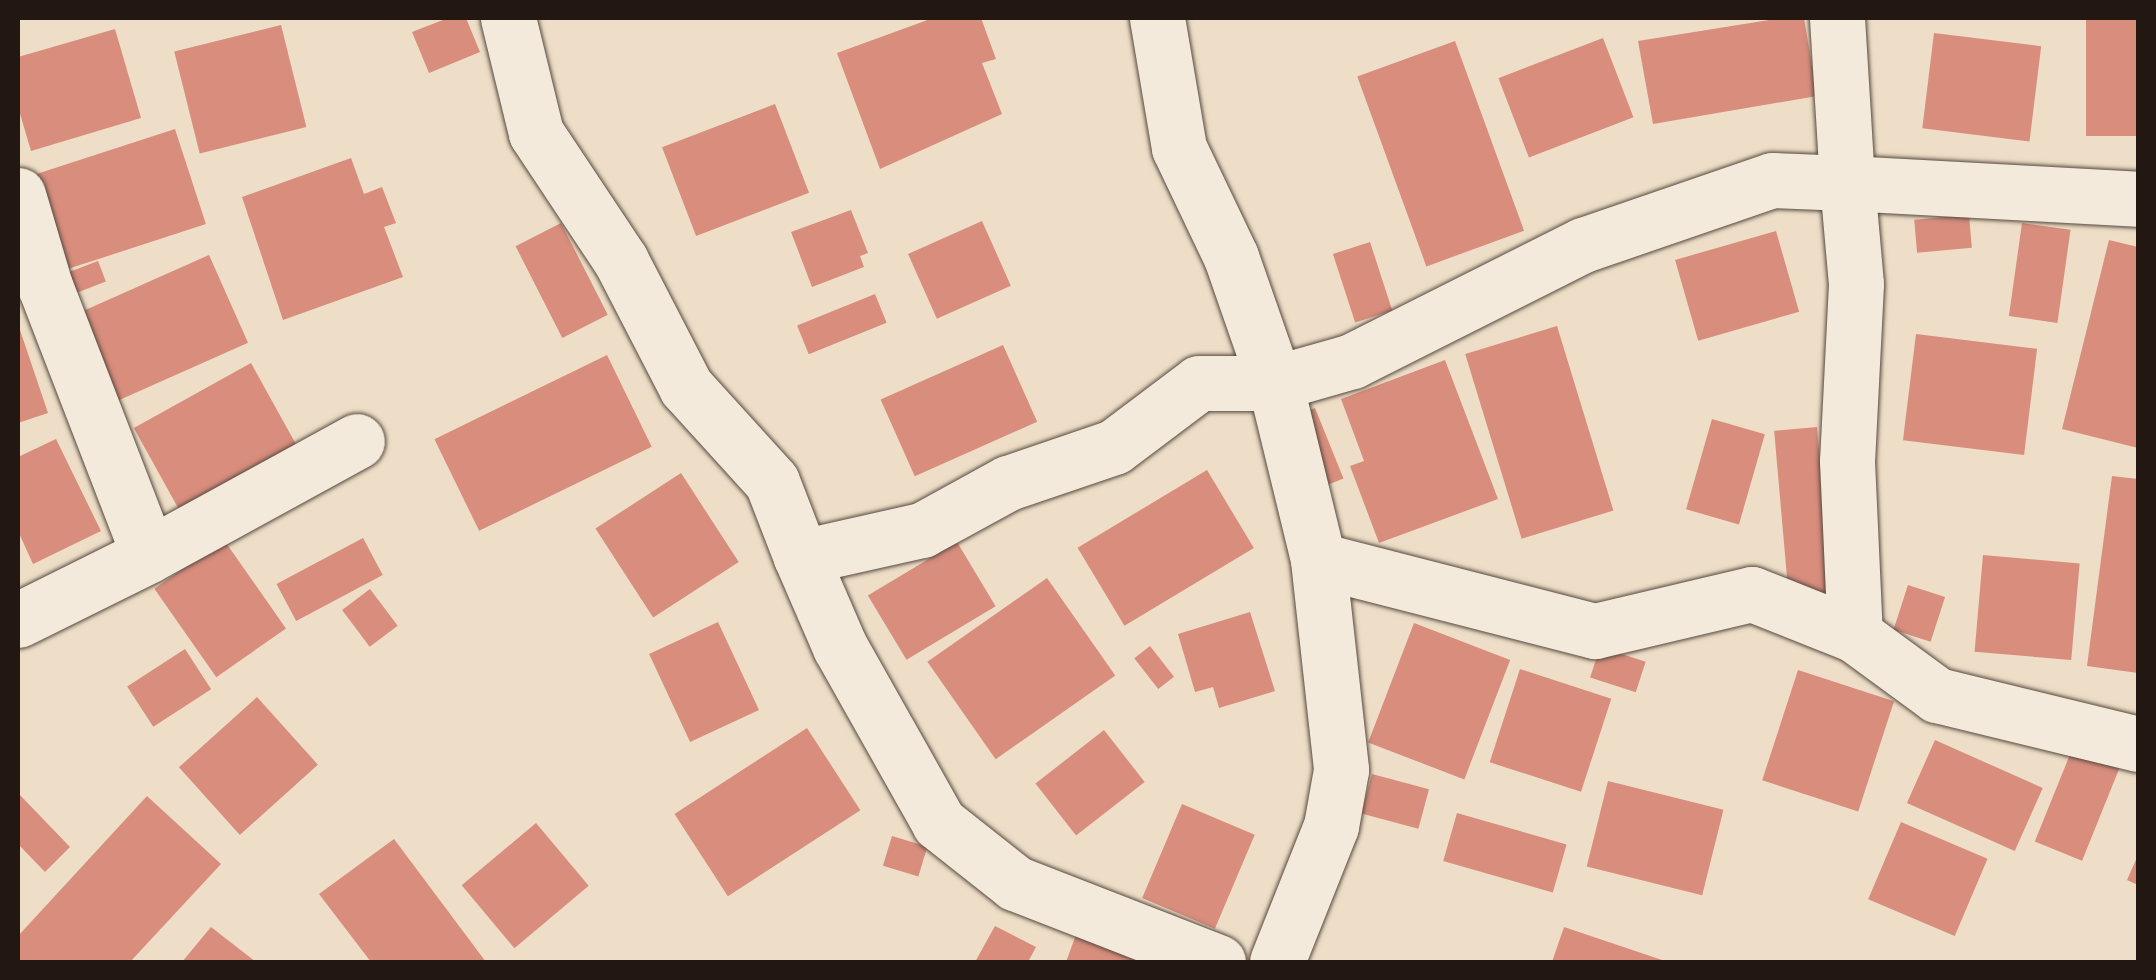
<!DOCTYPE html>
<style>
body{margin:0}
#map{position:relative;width:2156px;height:980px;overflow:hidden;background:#eedec7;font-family:"IM FELL English",serif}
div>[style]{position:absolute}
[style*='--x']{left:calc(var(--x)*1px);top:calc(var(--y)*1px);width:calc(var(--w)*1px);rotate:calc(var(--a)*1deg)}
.building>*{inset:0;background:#d88d7d;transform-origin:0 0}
.roads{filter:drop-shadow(0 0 2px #55493e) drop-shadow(0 0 2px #55493e)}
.minor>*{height:55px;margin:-27.5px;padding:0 27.5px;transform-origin:27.5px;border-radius:27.5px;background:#f4eadb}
span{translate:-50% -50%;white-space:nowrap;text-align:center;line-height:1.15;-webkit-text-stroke:8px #f4eadb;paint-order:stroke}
.frame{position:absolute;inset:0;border:20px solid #221711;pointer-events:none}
</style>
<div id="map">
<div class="building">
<i style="clip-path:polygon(448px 18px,466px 18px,480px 52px,429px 73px,412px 32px)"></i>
<i style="clip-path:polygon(933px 18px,981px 18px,996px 59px,982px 63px,1002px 114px,880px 169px,837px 53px)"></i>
<i style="clip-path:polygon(1782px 18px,1804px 18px,1817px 96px,1653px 124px,1638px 41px)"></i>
<i style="left:2086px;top:18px;width:52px;height:118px"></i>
<i style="left:281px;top:25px;width:105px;height:110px;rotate:76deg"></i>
<i style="clip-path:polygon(115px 29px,141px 118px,31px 151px,18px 107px,18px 57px)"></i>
<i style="left:1934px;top:33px;width:108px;height:96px;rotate:7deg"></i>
<i style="left:1603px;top:38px;width:85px;height:112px;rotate:69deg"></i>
<i style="left:1455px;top:41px;width:202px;height:104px;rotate:70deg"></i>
<i style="left:775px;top:104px;width:95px;height:121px;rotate:69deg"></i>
<i style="left:175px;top:129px;width:100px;height:148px;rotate:72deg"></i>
<i style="clip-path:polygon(351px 158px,364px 194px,382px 187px,396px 223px,384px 227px,403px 277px,283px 320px,242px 197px)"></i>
<i style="clip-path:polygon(851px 210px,868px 253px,860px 256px,864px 267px,812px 287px,791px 232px)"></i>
<i style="left:1969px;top:215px;width:33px;height:55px;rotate:85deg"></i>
<i style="left:982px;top:221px;width:71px;height:81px;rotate:66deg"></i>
<i style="left:561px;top:223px;width:103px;height:51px;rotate:63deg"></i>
<i style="left:2022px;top:223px;width:49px;height:94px;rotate:8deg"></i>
<i style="left:1776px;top:231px;width:84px;height:105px;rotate:74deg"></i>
<i style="clip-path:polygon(2109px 240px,2138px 247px,2138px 448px,2062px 429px)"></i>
<i style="left:1370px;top:242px;width:72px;height:39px;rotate:72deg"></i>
<i style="left:209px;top:255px;width:96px;height:144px;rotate:66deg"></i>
<i style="left:98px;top:261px;width:22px;height:38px;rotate:69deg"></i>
<i style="left:875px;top:294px;width:31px;height:84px;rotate:68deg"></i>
<i style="clip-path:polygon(18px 324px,48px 413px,18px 423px)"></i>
<i style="left:1557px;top:326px;width:193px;height:96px;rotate:73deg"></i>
<i style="left:1916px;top:334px;width:122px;height:107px;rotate:7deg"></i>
<i style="left:1003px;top:345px;width:84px;height:134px;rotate:66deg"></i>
<i style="left:607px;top:355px;width:102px;height:192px;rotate:64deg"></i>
<i style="clip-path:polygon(1445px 360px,1498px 499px,1379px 543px,1350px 466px,1364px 461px,1341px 399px)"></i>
<i style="left:251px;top:363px;width:102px;height:134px;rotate:61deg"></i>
<i style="left:1315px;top:408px;width:76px;height:28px;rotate:68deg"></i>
<i style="left:1712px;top:419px;width:55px;height:94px;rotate:16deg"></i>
<i style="left:1817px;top:427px;width:165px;height:43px;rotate:85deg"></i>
<i style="clip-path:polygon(56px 439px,101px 531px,33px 564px,18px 531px,18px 457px)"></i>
<i style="left:1207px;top:470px;width:91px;height:151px;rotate:59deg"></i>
<i style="left:681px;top:473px;width:106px;height:102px;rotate:57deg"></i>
<i style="clip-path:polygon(2112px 476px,2138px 479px,2138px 673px,2087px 666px)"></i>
<i style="left:363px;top:538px;width:42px;height:98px;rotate:62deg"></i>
<i style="left:224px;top:540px;width:108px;height:85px;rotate:55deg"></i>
<i style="left:957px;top:542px;width:75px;height:104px;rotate:59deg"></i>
<i style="left:1983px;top:555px;width:97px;height:97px;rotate:5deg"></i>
<i style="left:1047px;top:578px;width:119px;height:146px;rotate:55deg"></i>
<i style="left:1908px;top:585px;width:39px;height:47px;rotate:18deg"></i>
<i style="left:370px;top:589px;width:46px;height:35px;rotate:53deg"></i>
<i style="clip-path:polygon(1250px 612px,1275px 691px,1219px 708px,1213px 687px,1195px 692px,1178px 634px)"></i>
<i style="left:718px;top:622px;width:97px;height:76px;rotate:65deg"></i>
<i style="left:1414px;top:623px;width:103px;height:128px;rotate:21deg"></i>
<i style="left:1150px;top:646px;width:39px;height:20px;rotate:52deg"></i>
<i style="left:1600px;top:647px;width:48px;height:32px;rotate:18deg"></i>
<i style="left:185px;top:649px;width:48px;height:69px;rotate:57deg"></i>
<i style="left:1520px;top:669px;width:96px;height:98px;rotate:18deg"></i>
<i style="left:1798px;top:670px;width:101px;height:116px;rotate:18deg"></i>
<i style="left:257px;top:697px;width:91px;height:105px;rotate:48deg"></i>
<i style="left:807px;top:728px;width:98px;height:158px;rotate:57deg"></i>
<i style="left:1104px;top:730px;width:66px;height:87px;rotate:52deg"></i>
<i style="left:1935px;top:740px;width:118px;height:69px;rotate:24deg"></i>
<i style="left:2073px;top:747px;width:51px;height:102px;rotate:22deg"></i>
<i style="left:1372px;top:774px;width:59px;height:41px;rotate:15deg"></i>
<i style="left:1608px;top:781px;width:119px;height:88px;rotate:14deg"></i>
<i style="clip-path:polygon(18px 793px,70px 847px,45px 872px,18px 844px)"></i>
<i style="clip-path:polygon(147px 796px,221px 864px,130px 962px,18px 962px,18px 936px)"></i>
<i style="left:1182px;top:804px;width:79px;height:102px;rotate:23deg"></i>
<i style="left:1457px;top:813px;width:114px;height:50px;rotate:16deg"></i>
<i style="left:1901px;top:822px;width:94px;height:84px;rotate:23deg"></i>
<i style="left:536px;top:823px;width:82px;height:97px;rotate:50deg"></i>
<i style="left:892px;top:836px;width:37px;height:31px;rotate:17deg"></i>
<i style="clip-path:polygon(394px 839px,486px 962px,371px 962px,319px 894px)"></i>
<i style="clip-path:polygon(2138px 855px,2138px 885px,2127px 880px)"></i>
<i style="clip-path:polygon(995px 926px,1036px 947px,1028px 962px,975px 962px)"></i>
<i style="clip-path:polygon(211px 927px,256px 962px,182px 962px)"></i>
<i style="clip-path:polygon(1564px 927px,1668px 962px,1552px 962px)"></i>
<i style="clip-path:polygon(1078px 929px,1165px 962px,1066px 962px)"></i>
</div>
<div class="roads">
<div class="minor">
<i style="--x:508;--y:18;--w:118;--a:76.3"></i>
<i style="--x:536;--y:133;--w:154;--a:56.4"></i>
<i style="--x:621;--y:261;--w:142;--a:62.7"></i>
<i style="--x:686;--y:387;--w:128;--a:47.8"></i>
<i style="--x:772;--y:482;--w:80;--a:68.9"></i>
<i style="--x:801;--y:557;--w:124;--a:-12.6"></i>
<i style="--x:922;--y:530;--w:98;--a:-28.7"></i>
<i style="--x:1008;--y:483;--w:112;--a:-18.8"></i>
<i style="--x:1114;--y:447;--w:106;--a:-37"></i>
<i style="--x:1199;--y:383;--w:76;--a:0"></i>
<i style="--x:1275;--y:383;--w:80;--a:-15.9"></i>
<i style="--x:1352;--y:361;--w:258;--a:-26.7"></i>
<i style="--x:1583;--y:245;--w:200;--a:-19"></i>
<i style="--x:1772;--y:180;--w:75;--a:2.3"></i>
<i style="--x:1847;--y:183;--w:101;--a:84.9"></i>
<i style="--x:1856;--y:284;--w:177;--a:92.9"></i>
<i style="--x:1847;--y:461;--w:174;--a:87.4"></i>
<i style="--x:1157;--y:18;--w:132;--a:80.4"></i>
<i style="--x:1179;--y:148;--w:121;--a:64.5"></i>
<i style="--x:1231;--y:257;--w:133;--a:70.8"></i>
<i style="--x:1275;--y:383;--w:182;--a:76.3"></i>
<i style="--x:1318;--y:560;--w:211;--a:83.7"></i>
<i style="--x:1341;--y:770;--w:57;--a:100.1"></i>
<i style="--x:1331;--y:826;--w:146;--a:111.7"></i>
<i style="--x:1837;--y:18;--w:165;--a:86.5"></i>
<i style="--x:1847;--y:183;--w:291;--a:3.1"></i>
<i style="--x:18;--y:195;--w:95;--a:73.5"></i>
<i style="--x:45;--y:286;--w:288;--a:68.9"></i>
<i style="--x:149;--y:555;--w:146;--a:153.6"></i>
<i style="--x:149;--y:555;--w:237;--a:-28.7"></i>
<i style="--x:801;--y:557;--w:98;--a:66.6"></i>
<i style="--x:840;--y:647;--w:202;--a:60.6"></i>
<i style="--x:939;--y:823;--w:97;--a:38.3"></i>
<i style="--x:1015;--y:883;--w:218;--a:21.3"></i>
<i style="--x:1318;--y:560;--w:286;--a:14.4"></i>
<i style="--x:1595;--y:631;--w:161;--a:-13.3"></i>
<i style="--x:1752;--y:594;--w:111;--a:21.7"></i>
<i style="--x:1855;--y:635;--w:102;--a:36.2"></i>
<i style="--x:1937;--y:695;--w:207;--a:13.7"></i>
</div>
</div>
<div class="frame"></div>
</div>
